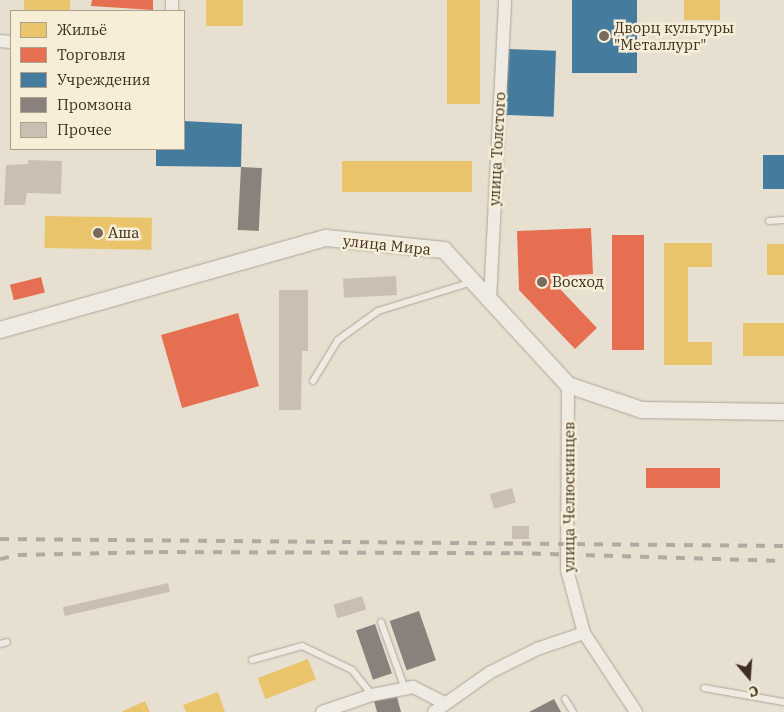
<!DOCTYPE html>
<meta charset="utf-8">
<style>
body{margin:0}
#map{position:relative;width:784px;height:712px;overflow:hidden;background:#e7e0d1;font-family:"IBM Plex Serif",serif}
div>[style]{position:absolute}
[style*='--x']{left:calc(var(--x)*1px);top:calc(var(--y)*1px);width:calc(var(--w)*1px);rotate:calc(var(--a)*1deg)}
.homes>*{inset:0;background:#e9c46a;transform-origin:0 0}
.shops>*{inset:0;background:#e76f51;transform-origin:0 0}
.public>*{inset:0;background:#457b9d;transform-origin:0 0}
.industry>*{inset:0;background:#8a817c;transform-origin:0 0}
.building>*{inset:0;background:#cbbfb2;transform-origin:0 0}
.roads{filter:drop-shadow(0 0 1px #ada599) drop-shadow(0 0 1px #ada599)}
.service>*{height:6px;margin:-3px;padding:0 3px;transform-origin:3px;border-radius:3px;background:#efebe3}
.minor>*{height:12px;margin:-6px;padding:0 6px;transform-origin:6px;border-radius:6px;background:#efebe3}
.tertiary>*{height:16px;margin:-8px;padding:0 8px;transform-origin:8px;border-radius:8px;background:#efebe3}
.rail>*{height:4px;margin-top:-2px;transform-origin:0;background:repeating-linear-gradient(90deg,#afaaa2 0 9px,transparent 0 18px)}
.dots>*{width:14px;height:14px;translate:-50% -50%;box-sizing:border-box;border:2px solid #f7eed8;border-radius:50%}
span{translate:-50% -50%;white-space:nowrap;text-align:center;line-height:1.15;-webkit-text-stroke:5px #f7eed8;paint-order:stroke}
.poi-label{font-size:15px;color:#3d2e20}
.left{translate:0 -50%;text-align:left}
.street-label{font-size:15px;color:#3d2e20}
.legend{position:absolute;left:10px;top:10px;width:175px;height:140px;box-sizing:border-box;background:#f7eed8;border:1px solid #ada18e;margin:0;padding:6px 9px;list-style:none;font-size:15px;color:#3d2e20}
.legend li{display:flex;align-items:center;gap:10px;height:25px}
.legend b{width:25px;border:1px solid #ada18e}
.north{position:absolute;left:724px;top:652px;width:50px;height:50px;-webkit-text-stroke:4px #f7eed8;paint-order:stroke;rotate:162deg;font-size:14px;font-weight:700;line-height:20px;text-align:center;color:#3d2e20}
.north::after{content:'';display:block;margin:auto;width:18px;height:22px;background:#3d2e20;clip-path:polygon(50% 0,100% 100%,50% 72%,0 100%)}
</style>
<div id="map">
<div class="homes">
<i style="left:24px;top:0;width:46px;height:11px"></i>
<i style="left:206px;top:0;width:37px;height:26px"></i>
<i style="left:447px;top:0;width:33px;height:104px"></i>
<i style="left:684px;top:0;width:36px;height:20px"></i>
<i style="left:342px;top:161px;width:130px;height:31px"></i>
<i style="left:45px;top:216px;width:107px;height:32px;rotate:1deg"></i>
<i style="clip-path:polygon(664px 243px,712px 243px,712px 267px,688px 267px,688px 342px,712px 342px,712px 365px,664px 365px)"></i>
<i style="left:767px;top:244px;width:17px;height:31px"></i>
<i style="left:743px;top:323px;width:41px;height:33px"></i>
<i style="left:308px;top:659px;width:22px;height:54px;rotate:69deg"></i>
<i style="clip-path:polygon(218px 692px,225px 712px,186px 712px,183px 705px)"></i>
<i style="clip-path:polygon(145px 701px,150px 712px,121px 712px)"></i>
</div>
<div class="shops">
<i style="clip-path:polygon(92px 0,153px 0,153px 10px,91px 6px)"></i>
<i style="clip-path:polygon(591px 228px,593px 274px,569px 275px,560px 289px,597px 328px,575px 349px,519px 290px,517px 231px)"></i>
<i style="left:612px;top:235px;width:32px;height:115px"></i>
<i style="left:41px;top:277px;width:16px;height:32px;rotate:76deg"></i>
<i style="left:238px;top:313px;width:76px;height:80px;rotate:74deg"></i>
<i style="left:720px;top:468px;width:20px;height:74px;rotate:90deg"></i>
</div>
<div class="public">
<i style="left:572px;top:0;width:65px;height:73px"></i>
<i style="left:507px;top:49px;width:49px;height:66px;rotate:2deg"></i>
<i style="clip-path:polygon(184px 121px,242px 124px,241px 167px,156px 166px,156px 149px,184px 149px)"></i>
<i style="left:784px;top:155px;width:34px;height:21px;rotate:90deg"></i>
</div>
<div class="industry">
<i style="left:241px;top:167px;width:21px;height:63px;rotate:3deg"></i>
<i style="left:419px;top:611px;width:52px;height:31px;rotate:71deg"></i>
<i style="left:375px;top:624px;width:52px;height:20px;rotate:71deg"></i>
<i style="clip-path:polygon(397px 697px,401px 712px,377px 712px,374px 701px)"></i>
<i style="clip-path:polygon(554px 699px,561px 712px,529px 712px)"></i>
</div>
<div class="building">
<i style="clip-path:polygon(28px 160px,62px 161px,61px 194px,27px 193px,25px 205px,4px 205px,6px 165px,28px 164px)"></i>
<i style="left:396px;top:276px;width:19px;height:53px;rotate:87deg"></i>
<i style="clip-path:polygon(279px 290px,308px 290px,308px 351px,302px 351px,301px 410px,279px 410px)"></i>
<i style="left:512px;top:488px;width:15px;height:23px;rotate:74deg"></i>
<i style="left:512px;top:526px;width:17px;height:13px"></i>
<i style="left:168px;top:583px;width:9px;height:108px;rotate:77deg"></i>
<i style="left:362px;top:596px;width:14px;height:30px;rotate:73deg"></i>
</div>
<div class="roads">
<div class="service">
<i style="--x:769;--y:221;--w:15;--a:-4"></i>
<i style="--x:313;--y:381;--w:48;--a:-58.6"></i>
<i style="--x:338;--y:340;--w:49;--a:-35.9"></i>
<i style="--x:378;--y:311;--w:98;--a:-17.1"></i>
<i style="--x:381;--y:622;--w:71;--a:70.3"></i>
<i style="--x:0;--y:644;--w:7;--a:-16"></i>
<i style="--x:252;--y:660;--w:52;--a:-15.6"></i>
<i style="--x:302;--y:646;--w:55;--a:25.6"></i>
<i style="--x:352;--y:670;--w:32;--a:51"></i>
<i style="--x:704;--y:688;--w:81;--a:9.9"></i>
<i style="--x:565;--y:699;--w:15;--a:58"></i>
</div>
<div class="minor">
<i style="--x:172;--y:11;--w:11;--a:-90"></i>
<i style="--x:0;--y:41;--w:11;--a:5"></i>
<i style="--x:490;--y:299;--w:299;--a:-87.1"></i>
<i style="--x:568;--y:385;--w:185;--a:90.3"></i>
<i style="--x:567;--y:570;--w:65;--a:74.9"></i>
<i style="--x:584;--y:633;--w:95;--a:56.6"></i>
<i style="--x:322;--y:712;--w:53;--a:-18.8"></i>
<i style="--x:372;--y:695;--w:42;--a:-11"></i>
<i style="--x:413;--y:687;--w:35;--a:27"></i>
<i style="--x:434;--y:712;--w:67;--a:-35.3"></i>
<i style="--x:489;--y:673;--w:54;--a:-26.6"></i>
<i style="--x:537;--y:649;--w:50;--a:-18.8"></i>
</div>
<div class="tertiary">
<i style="--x:0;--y:330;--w:339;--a:-15.8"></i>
<i style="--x:326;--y:238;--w:119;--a:5.8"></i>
<i style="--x:444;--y:250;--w:183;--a:47.4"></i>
<i style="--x:568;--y:385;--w:78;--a:18.7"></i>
<i style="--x:642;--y:410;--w:142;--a:0.8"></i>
</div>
</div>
<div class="rail">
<i style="--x:0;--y:539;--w:784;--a:0.51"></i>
<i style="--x:0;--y:559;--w:18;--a:-13"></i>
<i style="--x:18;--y:555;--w:141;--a:-1.2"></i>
<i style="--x:159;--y:552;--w:355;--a:0.2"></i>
<i style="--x:514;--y:553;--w:270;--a:1.7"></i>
</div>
<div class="dots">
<i style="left:604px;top:36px;background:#786c5e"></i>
<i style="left:98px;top:233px;background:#786c5e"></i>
<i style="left:542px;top:282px;background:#786c5e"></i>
</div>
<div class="poi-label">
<span class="left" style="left:614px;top:36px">Дворц культуры<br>"Металлург"</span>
<span class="left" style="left:108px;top:233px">Аша</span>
<span class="left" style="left:552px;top:282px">Восход</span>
</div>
<div class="street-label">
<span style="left:497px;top:149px;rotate:-87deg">улица Толстого</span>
<span style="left:387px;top:245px;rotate:6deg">улица Мира</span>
<span style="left:569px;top:497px;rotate:-90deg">улица Челюскинцев</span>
</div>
<ul class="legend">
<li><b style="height:14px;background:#e9c46a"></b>Жильё</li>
<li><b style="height:14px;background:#e76f51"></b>Торговля</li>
<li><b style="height:14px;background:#457b9d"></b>Учреждения</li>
<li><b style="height:14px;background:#8a817c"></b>Промзона</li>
<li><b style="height:14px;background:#cbbfb2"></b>Прочее</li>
</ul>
<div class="north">С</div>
</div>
